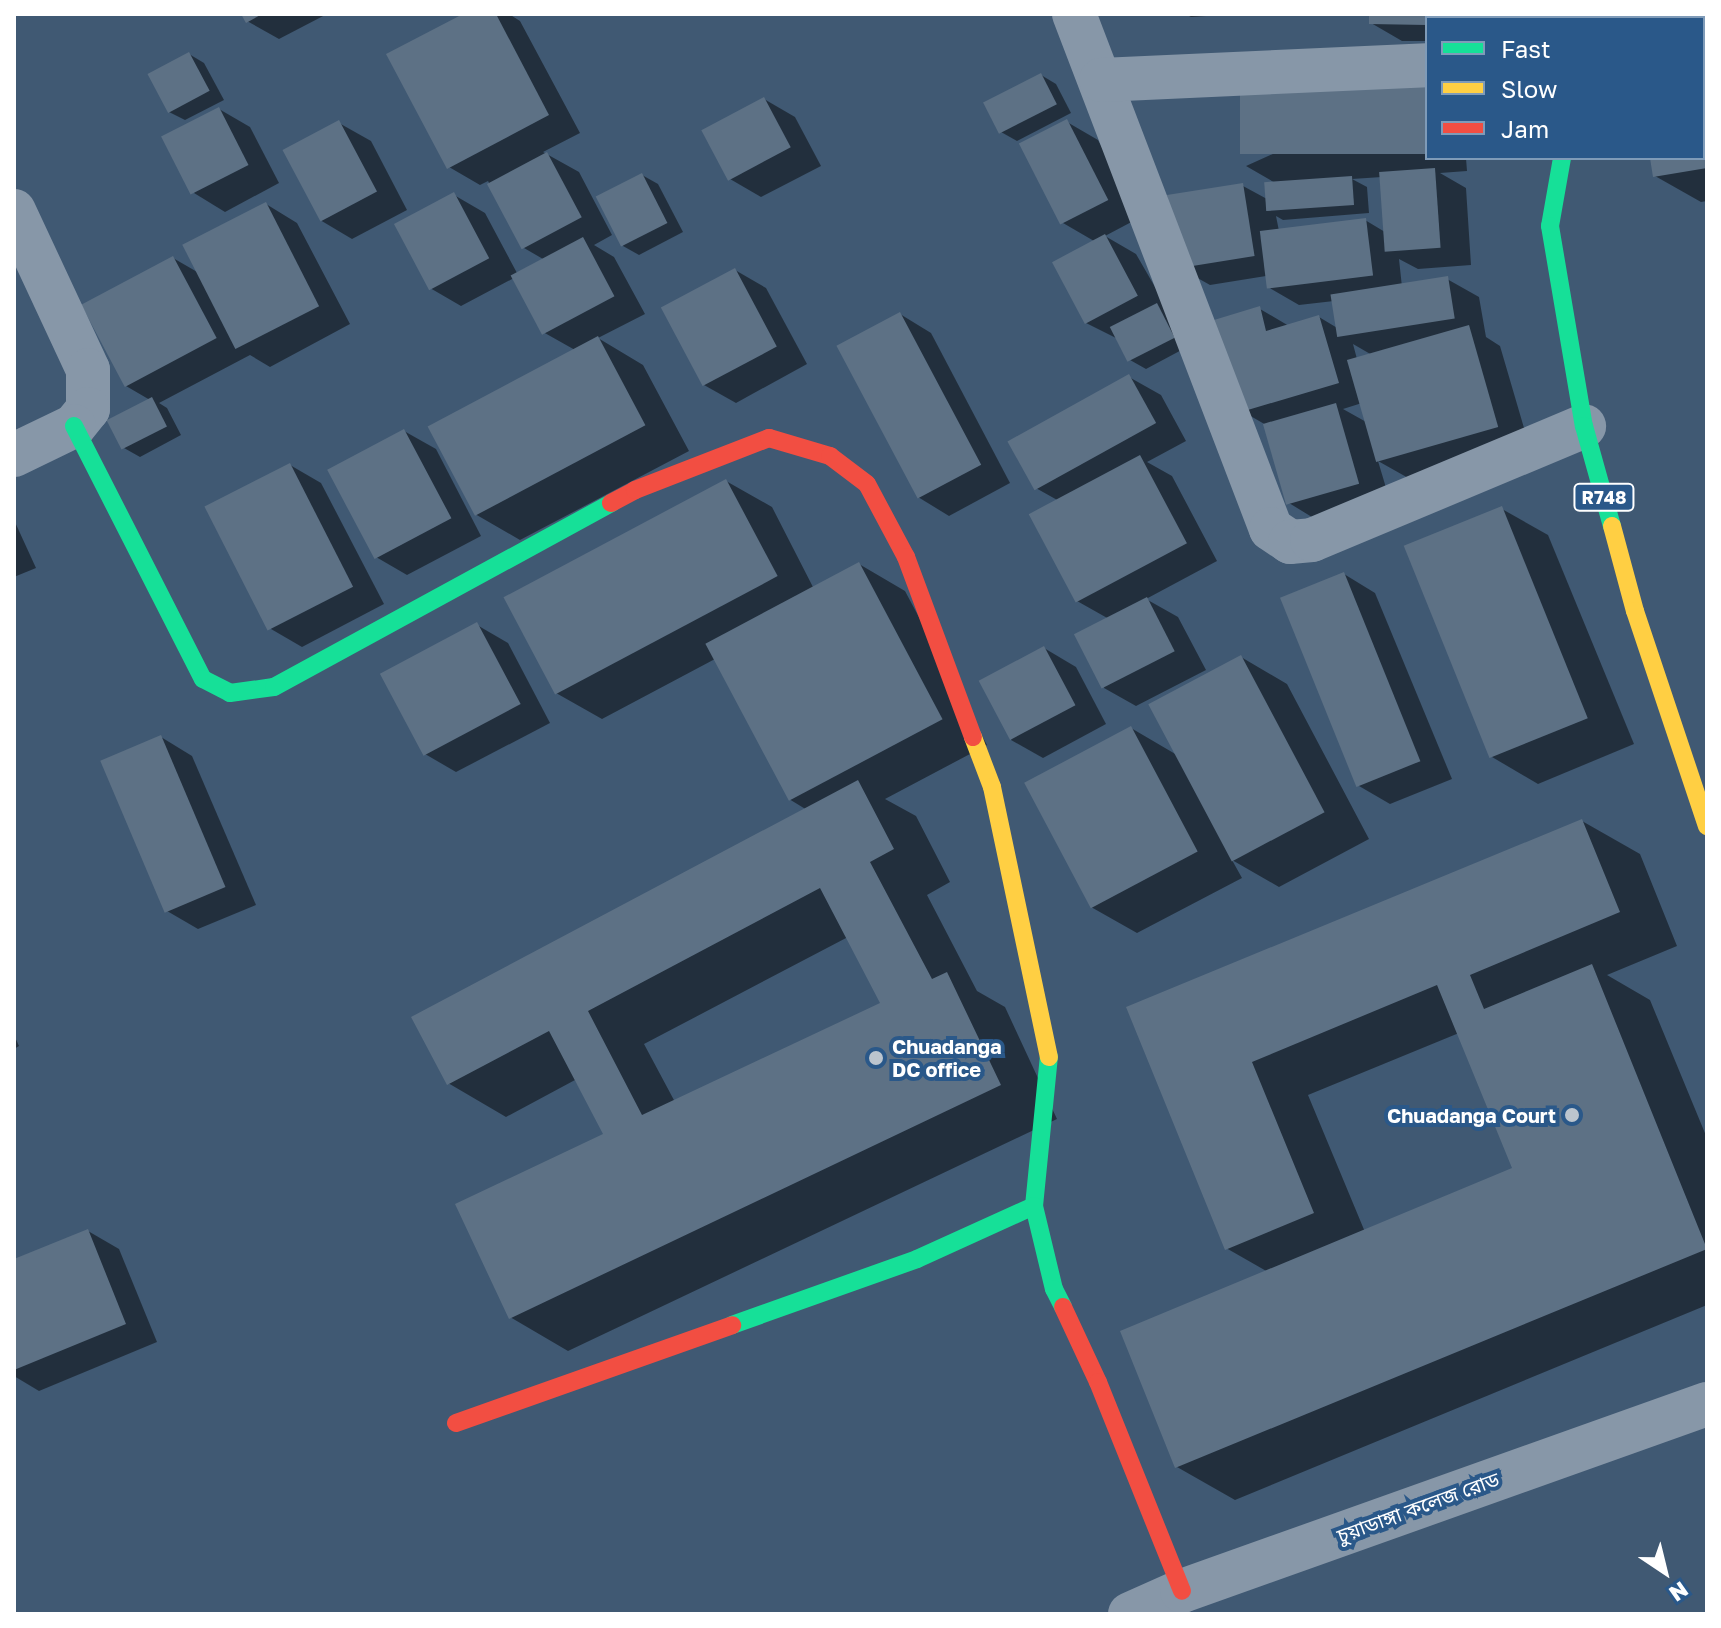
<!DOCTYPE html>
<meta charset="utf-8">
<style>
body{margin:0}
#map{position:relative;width:1721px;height:1628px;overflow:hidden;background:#405973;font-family:"Golos Text","Noto Sans Bengali",sans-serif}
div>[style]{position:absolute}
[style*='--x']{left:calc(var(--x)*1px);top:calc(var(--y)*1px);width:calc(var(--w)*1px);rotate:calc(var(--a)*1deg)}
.shadow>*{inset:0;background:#0007}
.building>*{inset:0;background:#5d7185;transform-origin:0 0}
.street>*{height:44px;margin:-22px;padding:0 22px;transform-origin:22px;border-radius:22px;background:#8797a8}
.fast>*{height:18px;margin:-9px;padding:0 9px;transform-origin:9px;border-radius:9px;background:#16e098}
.slow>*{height:18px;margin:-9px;padding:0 9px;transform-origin:9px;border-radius:9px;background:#ffcf43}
.jam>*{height:18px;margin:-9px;padding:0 9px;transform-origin:9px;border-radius:9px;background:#f24e42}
.dots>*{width:22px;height:22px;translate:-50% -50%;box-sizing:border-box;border:4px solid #2a5889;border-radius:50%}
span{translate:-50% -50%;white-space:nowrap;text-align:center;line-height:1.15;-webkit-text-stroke:8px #2a5889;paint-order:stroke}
.shield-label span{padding:2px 6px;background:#2a5889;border:2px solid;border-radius:6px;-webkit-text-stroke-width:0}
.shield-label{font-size:18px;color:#fff;font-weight:700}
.poi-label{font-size:20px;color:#fff;font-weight:700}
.left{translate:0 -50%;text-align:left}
.right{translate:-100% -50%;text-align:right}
.street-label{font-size:20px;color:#fff}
.frame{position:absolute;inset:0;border:16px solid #fff;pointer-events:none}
.legend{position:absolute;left:1425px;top:16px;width:280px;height:144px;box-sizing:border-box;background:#2a5889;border:2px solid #7f9bb8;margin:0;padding:10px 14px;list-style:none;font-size:24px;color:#fff}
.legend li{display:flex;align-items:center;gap:16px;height:40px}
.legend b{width:40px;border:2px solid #7f9bb8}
.north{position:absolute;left:1625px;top:1532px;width:80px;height:80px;-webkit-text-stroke:6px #2a5889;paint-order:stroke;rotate:145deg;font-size:22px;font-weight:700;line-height:32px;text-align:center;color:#fff}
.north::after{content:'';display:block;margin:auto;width:28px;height:36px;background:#fff;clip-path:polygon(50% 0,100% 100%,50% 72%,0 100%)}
</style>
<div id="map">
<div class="shadow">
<i style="clip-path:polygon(243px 14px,327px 14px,279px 39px,247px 21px)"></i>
<i style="clip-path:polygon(467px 14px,509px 14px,520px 21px,580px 133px,543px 152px,579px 172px,612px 235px,594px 245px,614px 257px,645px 314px,598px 338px,643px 365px,689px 451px,520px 540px,475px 514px,575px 350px,543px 332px,514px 278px,461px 306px,430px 288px,454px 195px,485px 213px,517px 273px,543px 259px,524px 248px,488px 181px,480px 185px,449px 167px)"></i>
<i style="clip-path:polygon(1185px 14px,1236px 14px,1191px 17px)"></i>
<i style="clip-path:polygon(1371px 14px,1572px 14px,1572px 18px,1427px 18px,1427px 41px,1402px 41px,1371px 23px)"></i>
<i style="clip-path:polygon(189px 54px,204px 63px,224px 100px,185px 120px,169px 112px)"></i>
<i style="clip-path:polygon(1041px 75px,1056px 84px,1071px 113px,1017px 141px,1001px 132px)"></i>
<i style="clip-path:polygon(1707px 78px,1707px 201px,1701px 202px,1655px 176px,1652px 158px,1703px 158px,1703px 79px)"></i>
<i style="clip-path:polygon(evenodd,1427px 85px,1427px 158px,1466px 158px,1467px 171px,1440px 173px,1466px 188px,1471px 265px,1418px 269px,1399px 259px,1402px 287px,1447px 279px,1479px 297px,1486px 337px,1500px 346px,1529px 445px,1410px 479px,1378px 461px,1390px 501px,1320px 522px,1289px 503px,1266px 425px,1242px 411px,1260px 309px,1289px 326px,1319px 317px,1339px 329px,1334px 301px,1299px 305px,1268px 287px,1266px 276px,1210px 285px,1178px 267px,1243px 186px,1267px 199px,1277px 184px,1246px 166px,1427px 85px,1382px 177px,1385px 232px,1365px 220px,1279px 231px,1276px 216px,1283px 220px,1369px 213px,1367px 187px,1352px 179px,1382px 177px,1427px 85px,1353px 344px,1372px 355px,1357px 359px,1353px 344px,1427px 85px,1362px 403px,1368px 423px,1343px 409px,1362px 403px)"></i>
<i style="clip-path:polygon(764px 99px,795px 117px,821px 166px,761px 197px,730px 179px)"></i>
<i style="clip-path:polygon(219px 109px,250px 127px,279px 183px,225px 212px,194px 193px)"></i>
<i style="clip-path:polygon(1067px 122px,1098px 140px,1139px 218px,1105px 236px,1136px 254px,1189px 346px,1146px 369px,1130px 360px,1120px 340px,1086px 323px,1094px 241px,1063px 223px)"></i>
<i style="clip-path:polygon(339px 123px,371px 141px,407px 210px,352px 239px,320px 220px)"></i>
<i style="clip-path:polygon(642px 175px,658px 184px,683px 232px,639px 255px,623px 246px)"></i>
<i style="clip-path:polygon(266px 204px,297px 223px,350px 324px,270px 367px,250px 355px,159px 403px,167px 408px,181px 435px,140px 457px,124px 448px,150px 400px,126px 386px,173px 258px,199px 273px)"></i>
<i style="clip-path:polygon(735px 270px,766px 288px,807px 364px,736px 403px,704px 385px)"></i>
<i style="clip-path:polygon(900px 314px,931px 333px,1010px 483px,949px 516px,918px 497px)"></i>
<i style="clip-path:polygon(1129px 377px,1161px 395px,1186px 441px,1147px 462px,1172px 476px,1217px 561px,1146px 599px,1178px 617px,1206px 670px,1136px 706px,1104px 688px,1109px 619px,1077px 601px,1059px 501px,1034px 487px)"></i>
<i style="clip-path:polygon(404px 431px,436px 449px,481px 536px,407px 575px,376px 557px)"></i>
<i style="clip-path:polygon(290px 465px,321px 483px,384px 604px,302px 647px,271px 629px)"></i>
<i style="clip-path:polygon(evenodd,726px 481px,772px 507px,814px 589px,859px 564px,905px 591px,987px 745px,885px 799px,916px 816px,950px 882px,927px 895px,977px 991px,1005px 1007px,1057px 1119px,568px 1351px,510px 1317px,606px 1135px,575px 1080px,506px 1117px,448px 1083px,807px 810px,789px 799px,715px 659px,602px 719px,556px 693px,726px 481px,848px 937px,883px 1004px,675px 1102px,644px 1044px,848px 937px)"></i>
<i style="clip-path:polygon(1502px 509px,1548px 535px,1634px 744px,1538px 784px,1492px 757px)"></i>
<i style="clip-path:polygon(14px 520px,36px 568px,14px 577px)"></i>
<i style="clip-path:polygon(1344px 574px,1375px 593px,1452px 779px,1390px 804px,1359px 786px)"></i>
<i style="clip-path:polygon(477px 625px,508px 643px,550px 723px,456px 772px,425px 754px)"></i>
<i style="clip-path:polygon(1044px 648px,1076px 667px,1106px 724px,1043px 758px,1011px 740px)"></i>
<i style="clip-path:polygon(1241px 657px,1287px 684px,1369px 839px,1279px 887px,1232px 860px,1242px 878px,1137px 933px,1091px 907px,1131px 728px,1177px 755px)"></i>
<i style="clip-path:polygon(161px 737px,192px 756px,256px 905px,198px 929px,167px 911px)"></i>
<i style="clip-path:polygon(evenodd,1582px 821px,1640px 854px,1677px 946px,1607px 975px,1650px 1000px,1707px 1138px,1707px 1305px,1235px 1500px,1177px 1467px,1268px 1272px,1226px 1248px,1128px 1008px,1582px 821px,1459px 1033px,1515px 1170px,1365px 1232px,1308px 1095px,1459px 1033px)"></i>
<i style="clip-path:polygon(14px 1035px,19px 1046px,14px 1049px)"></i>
<i style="clip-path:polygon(88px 1231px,119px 1249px,157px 1342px,39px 1391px,14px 1376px,14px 1261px)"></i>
</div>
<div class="building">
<i style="clip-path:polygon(241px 14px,262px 14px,246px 23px)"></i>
<i style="clip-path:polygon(463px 14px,496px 14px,549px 115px,447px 169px,386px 54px)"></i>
<i style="clip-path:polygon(1369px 14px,1541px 14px,1541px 18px,1427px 18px,1427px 25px,1369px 24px)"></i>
<i style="left:189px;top:52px;width:44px;height:47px;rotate:62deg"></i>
<i style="left:1041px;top:73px;width:35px;height:65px;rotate:63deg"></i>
<i style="clip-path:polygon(1707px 76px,1707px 168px,1653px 177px,1650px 158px,1703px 158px,1703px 77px)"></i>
<i style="left:1427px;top:83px;width:71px;height:187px;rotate:90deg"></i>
<i style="left:764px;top:97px;width:57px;height:71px;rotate:62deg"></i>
<i style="left:219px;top:107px;width:65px;height:65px;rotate:63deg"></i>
<i style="left:1067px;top:119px;width:91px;height:54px;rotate:63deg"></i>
<i style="left:339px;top:120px;width:81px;height:64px;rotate:62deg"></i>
<i style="left:547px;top:152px;width:74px;height:68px;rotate:62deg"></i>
<i style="left:1435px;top:168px;width:80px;height:56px;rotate:86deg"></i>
<i style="left:642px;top:173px;width:56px;height:52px;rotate:63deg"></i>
<i style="left:1352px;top:176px;width:29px;height:88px;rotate:86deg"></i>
<i style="left:1243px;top:183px;width:74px;height:77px;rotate:81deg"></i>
<i style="left:454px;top:192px;width:75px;height:68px;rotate:62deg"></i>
<i style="left:266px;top:202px;width:117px;height:94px;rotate:63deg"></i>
<i style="left:1366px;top:218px;width:58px;height:107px;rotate:83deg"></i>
<i style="left:1105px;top:234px;width:70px;height:60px;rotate:62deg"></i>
<i style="left:583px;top:237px;width:67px;height:82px;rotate:62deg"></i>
<i style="left:173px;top:256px;width:93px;height:104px;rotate:62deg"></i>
<i style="left:735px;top:268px;width:89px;height:84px;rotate:62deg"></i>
<i style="left:1448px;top:276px;width:43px;height:119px;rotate:81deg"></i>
<i style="left:1157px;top:303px;width:39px;height:53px;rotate:63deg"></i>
<i style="clip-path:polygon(1260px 306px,1266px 331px,1319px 315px,1339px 383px,1241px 412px,1214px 320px)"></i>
<i style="left:900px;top:312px;width:173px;height:72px;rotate:62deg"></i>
<i style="left:1469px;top:325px;width:106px;height:127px;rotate:74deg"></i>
<i style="left:598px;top:336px;width:101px;height:193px;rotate:62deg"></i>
<i style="left:1129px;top:374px;width:56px;height:139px;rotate:61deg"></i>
<i style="left:152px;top:397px;width:33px;height:51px;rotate:63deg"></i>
<i style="left:1336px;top:403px;width:84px;height:76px;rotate:74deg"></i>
<i style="left:404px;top:429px;width:101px;height:87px;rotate:62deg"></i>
<i style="left:1140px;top:455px;width:100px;height:126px;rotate:62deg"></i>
<i style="left:290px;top:463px;width:139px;height:96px;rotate:63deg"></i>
<i style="left:726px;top:479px;width:110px;height:252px;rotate:62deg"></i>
<i style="left:1502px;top:506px;width:229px;height:106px;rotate:68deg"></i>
<i style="left:859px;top:562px;width:178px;height:174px;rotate:62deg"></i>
<i style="left:1344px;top:572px;width:204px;height:69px;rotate:68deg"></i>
<i style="left:1147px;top:597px;width:61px;height:82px;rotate:63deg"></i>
<i style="left:477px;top:622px;width:93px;height:110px;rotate:62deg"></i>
<i style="left:1044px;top:646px;width:67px;height:74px;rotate:62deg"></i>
<i style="left:1241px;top:655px;width:178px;height:105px;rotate:62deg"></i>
<i style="left:1131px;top:726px;width:142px;height:121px;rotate:62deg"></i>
<i style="left:161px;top:735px;width:165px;height:66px;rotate:67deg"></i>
<i style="clip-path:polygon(evenodd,858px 780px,894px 849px,870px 862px,932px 979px,947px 972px,1001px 1085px,509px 1319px,455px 1204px,603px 1134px,549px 1031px,447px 1085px,411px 1017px,858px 780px,820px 888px,880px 1003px,642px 1115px,588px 1011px,820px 888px)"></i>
<i style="clip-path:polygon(1582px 819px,1620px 912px,1470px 975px,1484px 1009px,1592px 964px,1707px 1249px,1175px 1468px,1120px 1331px,1512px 1168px,1437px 985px,1252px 1062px,1314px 1213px,1225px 1250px,1126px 1007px)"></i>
<i style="clip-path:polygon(88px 1229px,126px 1324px,14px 1370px,14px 1259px)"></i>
</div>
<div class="street">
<i style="--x:1074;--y:14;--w:551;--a:69.07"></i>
<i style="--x:1271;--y:529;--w:23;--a:34"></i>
<i style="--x:1290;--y:542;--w:22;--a:-5"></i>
<i style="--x:1312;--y:540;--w:295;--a:-22.7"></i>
<i style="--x:1101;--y:80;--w:326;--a:-2.6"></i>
<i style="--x:14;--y:211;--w:175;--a:65"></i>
<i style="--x:88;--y:370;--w:39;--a:90"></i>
<i style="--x:88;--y:409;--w:22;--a:129"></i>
<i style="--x:74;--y:426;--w:67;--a:154.2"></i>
<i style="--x:1130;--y:1614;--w:57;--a:-23.9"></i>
<i style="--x:1182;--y:1591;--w:557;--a:-19.61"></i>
</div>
<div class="fast">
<i style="--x:1562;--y:158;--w:69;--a:100"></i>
<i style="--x:1550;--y:226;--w:203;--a:80.4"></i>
<i style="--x:1584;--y:426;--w:104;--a:74.4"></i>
<i style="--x:74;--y:426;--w:284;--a:63"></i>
<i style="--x:203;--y:679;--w:30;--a:27"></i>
<i style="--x:230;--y:693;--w:44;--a:-7.8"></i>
<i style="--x:274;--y:687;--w:384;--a:-28.6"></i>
<i style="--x:1034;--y:1206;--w:150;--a:-84.3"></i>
<i style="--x:732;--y:1325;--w:196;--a:-19.6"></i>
<i style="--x:917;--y:1259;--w:128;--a:-24.4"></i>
<i style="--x:1034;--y:1206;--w:85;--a:76.5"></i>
<i style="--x:1054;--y:1289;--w:20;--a:63"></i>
</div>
<div class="slow">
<i style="--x:1592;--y:18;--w:4;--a:-76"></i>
<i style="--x:1612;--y:526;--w:88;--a:74.9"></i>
<i style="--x:1635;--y:611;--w:227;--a:71.5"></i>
<i style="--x:973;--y:737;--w:53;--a:69.2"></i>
<i style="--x:992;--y:787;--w:276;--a:78.1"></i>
</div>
<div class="jam">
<i style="--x:611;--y:503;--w:27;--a:-28"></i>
<i style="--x:635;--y:490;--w:144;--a:-21.2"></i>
<i style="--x:769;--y:438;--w:64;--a:16.4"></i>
<i style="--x:830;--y:456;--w:46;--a:37.1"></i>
<i style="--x:867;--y:484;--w:83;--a:61.9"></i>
<i style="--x:906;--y:557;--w:192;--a:69.6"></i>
<i style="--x:1063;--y:1307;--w:83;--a:65"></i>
<i style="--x:1098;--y:1382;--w:225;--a:68.1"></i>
<i style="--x:456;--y:1423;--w:293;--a:-19.5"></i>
</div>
<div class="dots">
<i style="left:876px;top:1058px;background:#bcc5ce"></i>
<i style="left:1572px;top:1115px;background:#bcc5ce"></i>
</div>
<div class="shield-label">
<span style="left:1604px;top:497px">R748</span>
</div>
<div class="poi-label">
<span class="left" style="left:892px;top:1058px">Chuadanga<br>DC office</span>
<span class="right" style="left:1556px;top:1115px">Chuadanga Court</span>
</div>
<div class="street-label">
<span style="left:1418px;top:1507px;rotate:-20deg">চুয়াডাঙ্গা কলেজ রোড</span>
</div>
<div class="frame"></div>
<ul class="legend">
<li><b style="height:10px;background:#16e098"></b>Fast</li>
<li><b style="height:10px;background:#ffcf43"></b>Slow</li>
<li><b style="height:10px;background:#f24e42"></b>Jam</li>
</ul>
<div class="north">N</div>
</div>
